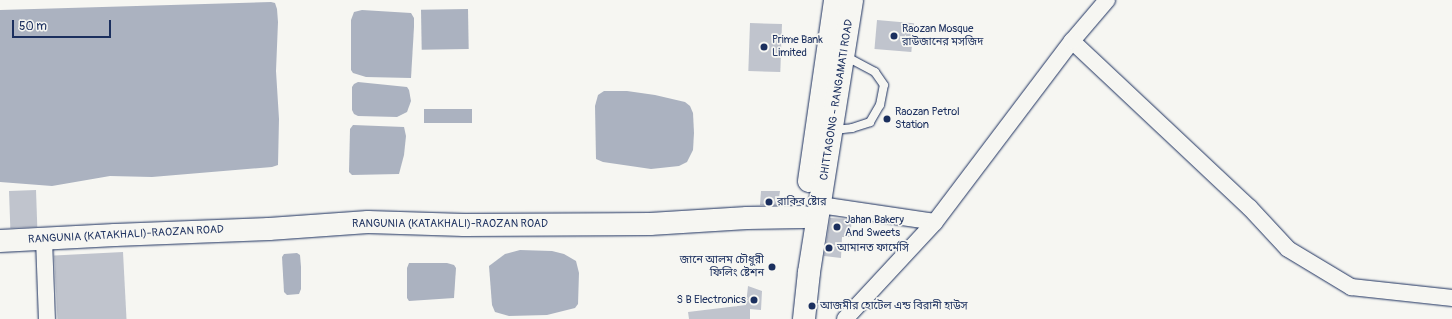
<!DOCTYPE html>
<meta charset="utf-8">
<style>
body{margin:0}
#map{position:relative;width:1452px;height:319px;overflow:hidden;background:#f6f6f2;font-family:Pangolin,"Noto Sans Bengali",sans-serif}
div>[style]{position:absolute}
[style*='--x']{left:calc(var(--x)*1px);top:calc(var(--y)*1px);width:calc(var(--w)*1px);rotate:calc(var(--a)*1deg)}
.water>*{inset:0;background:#abb2c0;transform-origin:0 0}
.building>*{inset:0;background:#c0c4cd;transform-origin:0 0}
.roads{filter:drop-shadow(0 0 1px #1b2f5e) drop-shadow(0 0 1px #1b2f5e)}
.lane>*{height:8px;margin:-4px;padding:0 4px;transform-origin:4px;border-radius:4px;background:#f6f6f2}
.street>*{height:16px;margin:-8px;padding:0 8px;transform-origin:8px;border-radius:8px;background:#f6f6f2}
.secondary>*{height:22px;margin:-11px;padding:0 11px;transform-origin:11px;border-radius:11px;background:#f6f6f2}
.highway>*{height:22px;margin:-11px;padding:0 11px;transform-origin:11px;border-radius:11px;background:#f6f6f2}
.dots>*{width:11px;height:11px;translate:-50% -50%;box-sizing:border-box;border:2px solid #f6f6f2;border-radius:50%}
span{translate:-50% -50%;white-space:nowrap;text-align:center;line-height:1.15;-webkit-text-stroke:3.5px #f6f6f2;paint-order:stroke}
.poi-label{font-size:11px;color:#1b2f5e}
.left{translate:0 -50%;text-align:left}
.right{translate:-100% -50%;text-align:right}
.street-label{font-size:11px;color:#1b2f5e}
.scale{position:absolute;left:12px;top:20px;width:99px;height:18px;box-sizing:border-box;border:2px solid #1b2f5e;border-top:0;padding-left:5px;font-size:12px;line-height:14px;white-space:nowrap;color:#1b2f5e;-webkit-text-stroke:3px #f6f6f2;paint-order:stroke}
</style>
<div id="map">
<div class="water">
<i style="clip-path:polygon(271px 2px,275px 3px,277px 9px,278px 22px,276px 71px,279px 119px,278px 165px,272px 167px,152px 177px,110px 176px,52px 186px,0 182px,0 10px)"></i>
<i style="left:468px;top:9px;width:40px;height:47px;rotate:89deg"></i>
<i style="clip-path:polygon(362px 10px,411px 13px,414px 18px,414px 27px,411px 78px,366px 77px,353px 73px,351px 70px,351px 20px,354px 12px)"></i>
<i style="clip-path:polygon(358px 82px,407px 87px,409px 90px,411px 101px,407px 112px,397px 117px,358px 116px,354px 114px,352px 110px,352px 87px,354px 84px)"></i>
<i style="clip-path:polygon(604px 91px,627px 91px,655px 95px,685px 102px,690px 106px,693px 113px,694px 133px,693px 150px,687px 162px,679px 166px,651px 169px,603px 162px,596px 159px,595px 106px,598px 95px)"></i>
<i style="left:472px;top:109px;width:14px;height:48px;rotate:90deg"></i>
<i style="clip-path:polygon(353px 125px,404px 127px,406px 136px,404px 155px,399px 174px,352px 175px,349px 172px,350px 129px)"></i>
<i style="clip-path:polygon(520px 250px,552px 251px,564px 254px,576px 261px,579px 273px,578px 304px,575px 308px,547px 315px,509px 316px,495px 312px,492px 305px,489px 266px,505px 254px)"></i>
<i style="clip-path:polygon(297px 253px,300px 255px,301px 267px,301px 289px,299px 294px,287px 295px,284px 292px,282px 257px,284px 254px)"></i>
<i style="clip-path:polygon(409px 263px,447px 263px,454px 265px,456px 268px,454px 298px,409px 301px,407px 298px,407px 268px)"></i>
</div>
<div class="building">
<i style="left:877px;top:20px;width:37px;height:29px;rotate:5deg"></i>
<i style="left:750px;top:23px;width:32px;height:48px;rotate:2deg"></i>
<i style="left:36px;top:190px;width:37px;height:27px;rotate:88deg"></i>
<i style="clip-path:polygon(761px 191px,780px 191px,778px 205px,760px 205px)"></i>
<i style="clip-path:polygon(830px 218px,852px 219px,850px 237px,842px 237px,841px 258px,824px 256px)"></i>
<i style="left:123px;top:252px;width:67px;height:69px;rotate:87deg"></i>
<i style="clip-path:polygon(748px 286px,762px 291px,761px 310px,750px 309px,750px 319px,689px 319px,688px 312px,746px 305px)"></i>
</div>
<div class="roads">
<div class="lane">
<i style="--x:834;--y:130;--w:18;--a:-6"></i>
<i style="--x:852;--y:128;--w:19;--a:-18"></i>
<i style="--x:870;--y:122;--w:20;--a:-60"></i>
<i style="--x:880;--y:105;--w:20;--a:-79"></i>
<i style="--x:884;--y:85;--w:16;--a:-125"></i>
<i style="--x:875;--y:72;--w:34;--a:-152"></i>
</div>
<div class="street">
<i style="--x:1072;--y:41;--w:243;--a:43.2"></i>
<i style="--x:1249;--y:207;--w:57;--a:47.1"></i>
<i style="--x:1288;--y:249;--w:74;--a:31.1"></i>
<i style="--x:1351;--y:287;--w:102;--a:6.2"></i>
<i style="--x:820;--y:205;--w:116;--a:8.4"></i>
<i style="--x:44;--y:239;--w:80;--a:87.9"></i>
<i style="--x:845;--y:319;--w:132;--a:-47.1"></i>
<i style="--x:935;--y:222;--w:227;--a:-52.9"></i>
<i style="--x:1072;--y:41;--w:54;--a:-49.5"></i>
</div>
<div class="secondary">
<i style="--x:0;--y:241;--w:115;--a:-3"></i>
<i style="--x:115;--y:235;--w:154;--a:-2.2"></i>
<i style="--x:269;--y:229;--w:99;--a:-4"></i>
<i style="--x:368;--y:222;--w:96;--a:1.8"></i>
<i style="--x:464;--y:225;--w:186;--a:-0.3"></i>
<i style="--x:650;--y:224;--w:97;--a:-3.5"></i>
<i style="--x:747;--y:218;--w:57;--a:-1"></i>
</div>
<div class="highway">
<i style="--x:809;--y:181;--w:183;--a:-81.8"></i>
<i style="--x:804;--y:319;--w:47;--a:-83.9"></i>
<i style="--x:809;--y:272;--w:275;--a:-81"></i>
</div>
</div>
<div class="dots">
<i style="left:894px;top:36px;background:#1b2f5e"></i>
<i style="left:764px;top:47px;background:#1b2f5e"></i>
<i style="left:887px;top:119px;background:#1b2f5e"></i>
<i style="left:769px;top:202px;background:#1b2f5e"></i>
<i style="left:837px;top:227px;background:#1b2f5e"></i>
<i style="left:829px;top:248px;background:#1b2f5e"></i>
<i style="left:772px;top:267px;background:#1b2f5e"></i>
<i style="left:754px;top:300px;background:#1b2f5e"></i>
<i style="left:812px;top:306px;background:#1b2f5e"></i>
</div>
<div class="poi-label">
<span class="left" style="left:902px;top:36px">Raozan Mosque<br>রাউজানের মসজিদ</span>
<span class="left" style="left:772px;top:47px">Prime Bank<br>Limited</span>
<span class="left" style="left:895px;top:119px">Raozan Petrol<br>Station</span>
<span class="left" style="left:777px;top:202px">রাকিব ষ্টোর</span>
<span class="left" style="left:845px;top:227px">Jahan Bakery<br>And Sweets</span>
<span class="left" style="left:837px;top:248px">আমানত ফার্মেসি</span>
<span class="right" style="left:764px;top:267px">জানে আলম চৌধুরী<br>ফিলিং ষ্টেশন</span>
<span class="right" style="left:746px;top:300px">S B Electronics</span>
<span class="left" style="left:820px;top:306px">আজমীর হোটেল এন্ড বিরানী হাউস</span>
</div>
<div class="street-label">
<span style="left:837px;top:100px;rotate:-81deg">CHITTAGONG - RANGAMATI ROAD</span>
<span style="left:450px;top:224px">RANGUNIA (KATAKHALI)-RAOZAN ROAD</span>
<span style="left:126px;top:235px;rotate:-3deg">RANGUNIA (KATAKHALI)-RAOZAN ROAD</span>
</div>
<div class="scale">50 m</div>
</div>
